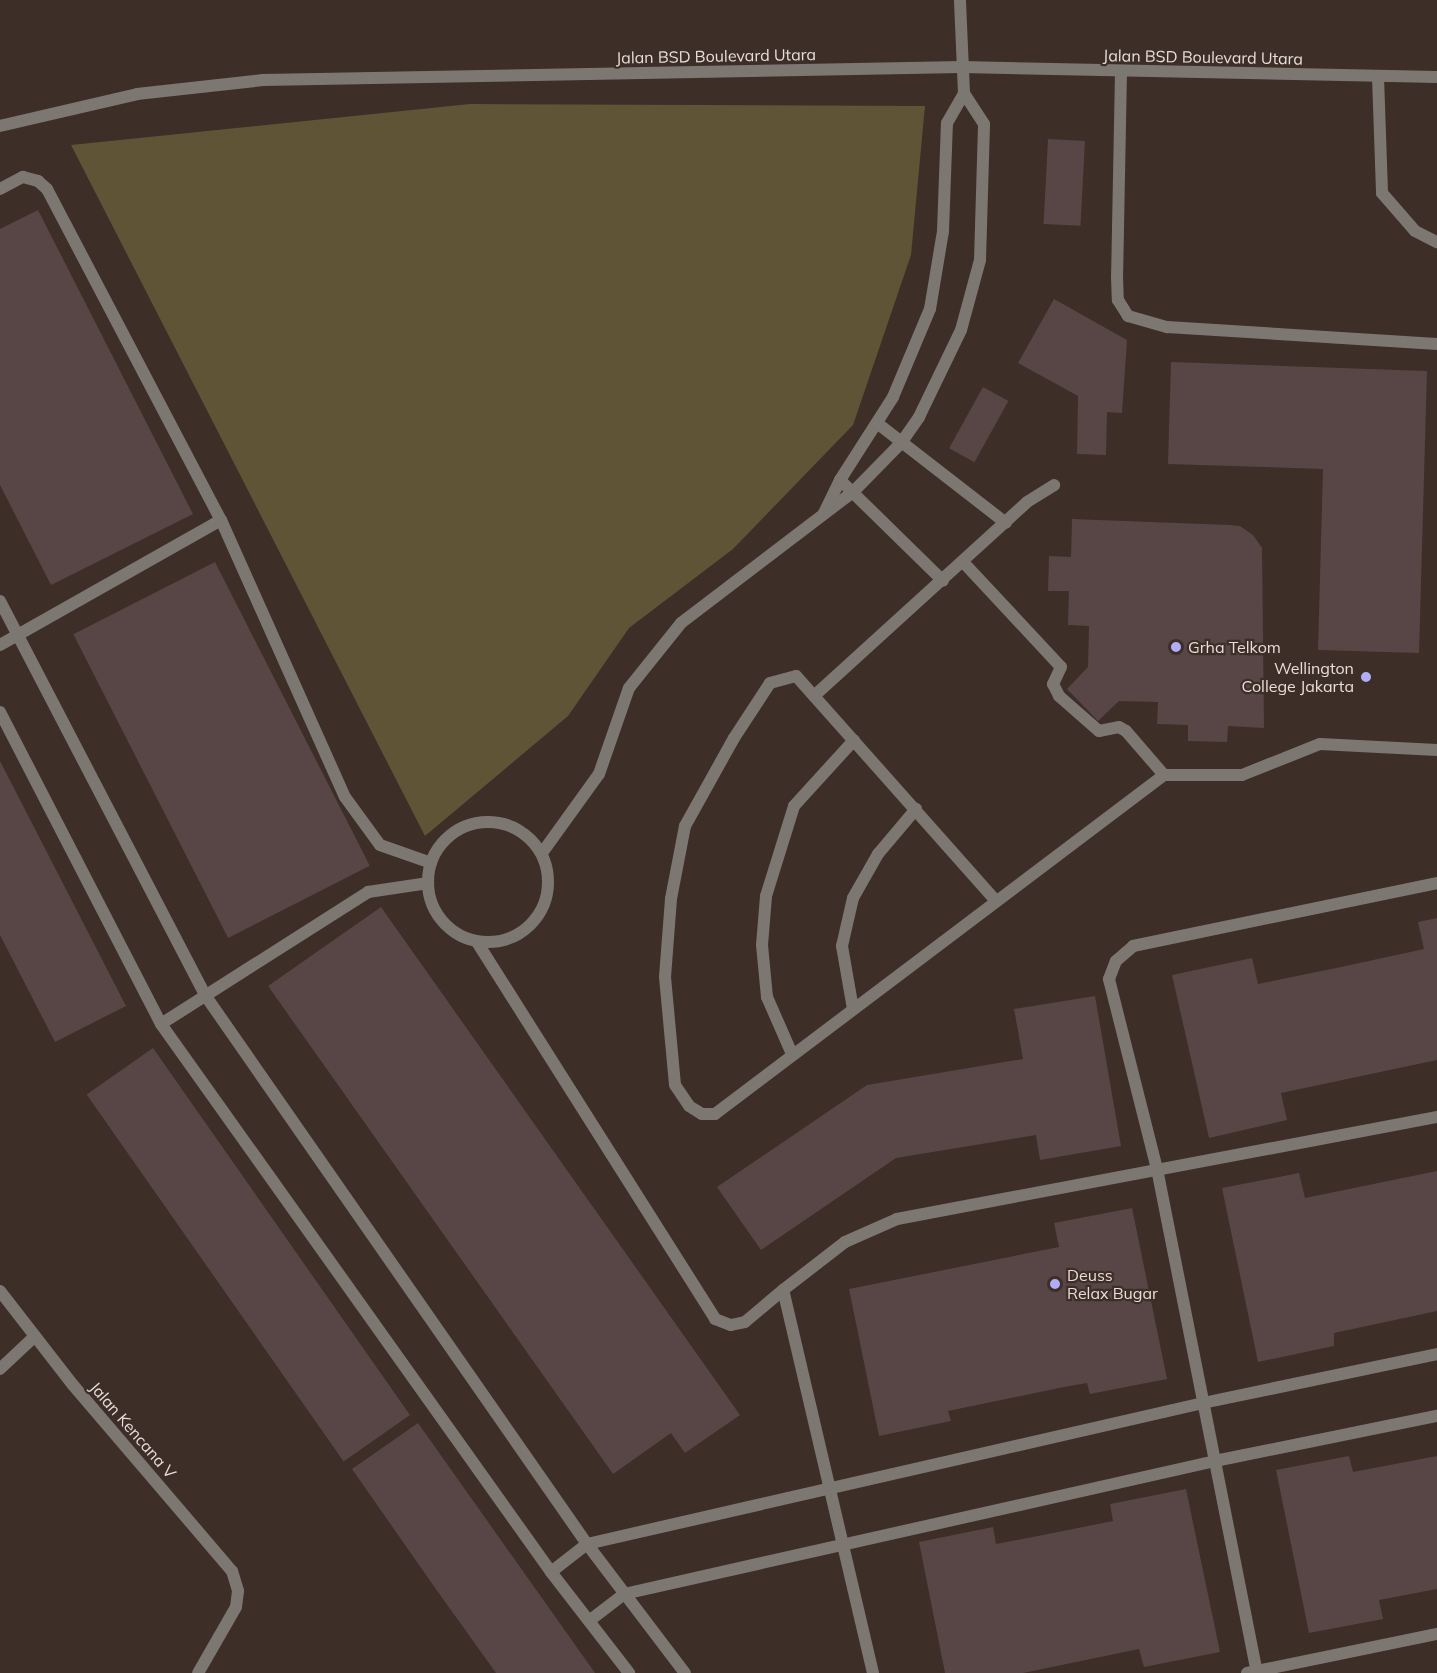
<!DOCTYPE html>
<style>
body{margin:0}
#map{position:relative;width:1437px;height:1673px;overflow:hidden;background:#3d2e28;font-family:Mulish,sans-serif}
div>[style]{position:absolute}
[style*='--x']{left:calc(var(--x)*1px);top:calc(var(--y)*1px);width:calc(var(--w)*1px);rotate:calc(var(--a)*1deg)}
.green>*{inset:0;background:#5f5436}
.building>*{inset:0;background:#574645;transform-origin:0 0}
.service>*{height:12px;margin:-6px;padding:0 6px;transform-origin:6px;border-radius:6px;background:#7d7772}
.service>.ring{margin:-6px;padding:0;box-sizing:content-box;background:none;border:12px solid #7d7772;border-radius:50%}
.minor>*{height:12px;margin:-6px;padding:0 6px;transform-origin:6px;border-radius:6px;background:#7d7772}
.tertiary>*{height:12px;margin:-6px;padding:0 6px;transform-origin:6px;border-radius:6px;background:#7d7772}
.dots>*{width:16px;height:16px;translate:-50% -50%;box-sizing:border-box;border:3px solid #3d2e28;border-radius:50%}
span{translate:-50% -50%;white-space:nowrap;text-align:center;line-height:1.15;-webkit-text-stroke:4.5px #3d2e28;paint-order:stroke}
.street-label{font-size:16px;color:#e7ddd9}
.poi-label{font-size:16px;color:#e7ddd9}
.left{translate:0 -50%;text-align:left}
.right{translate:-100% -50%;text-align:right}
</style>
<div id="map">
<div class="green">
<i style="clip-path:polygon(470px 104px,925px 106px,911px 255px,853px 425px,733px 549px,629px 628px,568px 716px,425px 836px,71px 145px)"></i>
</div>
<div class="building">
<i style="left:1048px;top:139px;width:37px;height:85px;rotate:3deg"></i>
<i style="clip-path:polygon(38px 210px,193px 514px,51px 585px,0 485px,0 229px)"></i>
<i style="clip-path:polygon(1054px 299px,1127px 340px,1122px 413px,1107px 412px,1106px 455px,1077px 454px,1078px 396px,1018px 363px)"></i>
<i style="clip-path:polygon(1171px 362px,1427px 371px,1419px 653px,1318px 650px,1323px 469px,1168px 464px)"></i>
<i style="left:983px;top:387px;width:29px;height:70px;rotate:29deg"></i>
<i style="clip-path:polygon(1072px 519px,1229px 525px,1240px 526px,1253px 535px,1262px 548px,1264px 728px,1228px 726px,1227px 742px,1188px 741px,1188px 725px,1157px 724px,1158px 702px,1119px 701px,1098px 721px,1067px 689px,1088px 667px,1089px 626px,1068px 625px,1069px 591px,1048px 591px,1049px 556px,1071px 557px)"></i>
<i style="left:215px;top:562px;width:341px;height:159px;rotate:63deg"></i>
<i style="clip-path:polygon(0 761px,126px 1006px,55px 1042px,0 935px)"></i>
<i style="clip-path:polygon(381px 907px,740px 1415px,685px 1453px,671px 1433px,613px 1474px,268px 986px)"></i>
<i style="clip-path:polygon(1437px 918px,1437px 1060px,1281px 1093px,1287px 1120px,1209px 1138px,1172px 975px,1252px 958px,1258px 984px,1341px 967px,1424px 949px,1418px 922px)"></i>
<i style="clip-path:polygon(1095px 996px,1121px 1146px,1040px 1160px,1036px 1135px,896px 1158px,761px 1250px,717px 1187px,867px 1085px,1023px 1059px,1014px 1009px)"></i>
<i style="left:153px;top:1048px;width:448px;height:81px;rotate:55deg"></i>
<i style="clip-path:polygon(1437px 1171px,1437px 1311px,1334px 1333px,1334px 1346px,1258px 1362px,1222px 1188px,1299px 1173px,1305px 1198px)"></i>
<i style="clip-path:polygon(1132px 1208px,1167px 1379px,1090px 1394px,1087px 1383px,1064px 1387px,948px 1411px,951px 1421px,879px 1436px,849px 1289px,1059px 1247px,1054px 1223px)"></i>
<i style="clip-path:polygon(418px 1423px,554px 1615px,595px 1673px,496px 1673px,433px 1585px,352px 1469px)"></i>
<i style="clip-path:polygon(1349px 1456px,1353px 1472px,1437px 1456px,1437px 1589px,1379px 1600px,1383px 1619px,1309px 1633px,1276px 1470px)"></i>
<i style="clip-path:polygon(1186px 1489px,1220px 1652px,1144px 1667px,1139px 1649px,1023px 1673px,945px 1673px,919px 1542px,993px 1527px,996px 1544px,1043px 1535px,1113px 1521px,1110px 1504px)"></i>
</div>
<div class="service">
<i style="--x:1121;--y:72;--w:205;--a:91.1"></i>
<i style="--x:1117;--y:277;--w:23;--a:88"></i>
<i style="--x:1118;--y:300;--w:19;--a:58"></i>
<i style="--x:1128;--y:316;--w:41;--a:15.8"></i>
<i style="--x:1167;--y:327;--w:271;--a:3.6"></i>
<i style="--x:1378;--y:77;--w:116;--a:88"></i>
<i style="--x:1382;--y:193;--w:50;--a:49"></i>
<i style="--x:1415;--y:231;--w:25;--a:27"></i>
<i style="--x:0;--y:189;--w:26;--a:-28"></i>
<i style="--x:23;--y:177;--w:16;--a:15"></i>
<i style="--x:38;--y:181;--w:12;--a:42"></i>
<i style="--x:47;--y:189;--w:374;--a:62.3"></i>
<i style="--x:221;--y:520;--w:303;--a:65.9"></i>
<i style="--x:345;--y:797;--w:59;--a:53.9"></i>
<i style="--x:380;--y:845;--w:54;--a:19.4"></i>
<i style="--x:877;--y:423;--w:163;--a:37.8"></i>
<i style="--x:840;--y:480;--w:144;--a:44.4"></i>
<i style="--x:824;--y:513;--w:37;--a:-64"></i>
<i style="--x:840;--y:480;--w:98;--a:-57.4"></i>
<i style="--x:893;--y:397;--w:95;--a:-67.2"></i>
<i style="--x:930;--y:309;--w:79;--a:-80.5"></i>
<i style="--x:943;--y:231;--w:108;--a:-87.9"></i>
<i style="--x:947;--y:123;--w:34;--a:-60"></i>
<i style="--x:964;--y:563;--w:142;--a:47"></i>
<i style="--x:1061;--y:667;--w:19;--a:115"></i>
<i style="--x:1053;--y:684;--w:13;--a:63"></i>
<i style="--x:1059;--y:696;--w:53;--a:41.2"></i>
<i style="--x:1099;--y:731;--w:20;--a:-11"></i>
<i style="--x:1119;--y:727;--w:8;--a:30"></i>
<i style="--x:1126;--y:731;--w:58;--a:49.2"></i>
<i style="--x:0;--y:601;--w:444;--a:62.5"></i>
<i style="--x:205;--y:995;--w:669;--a:55.17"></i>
<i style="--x:587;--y:1544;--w:162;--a:52.8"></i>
<i style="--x:0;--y:645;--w:254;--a:-29.5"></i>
<i style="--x:814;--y:696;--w:288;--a:-42.3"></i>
<i style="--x:1027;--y:502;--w:32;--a:-32"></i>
<i style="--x:0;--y:712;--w:351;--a:62.7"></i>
<i style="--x:161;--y:1024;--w:673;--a:54.56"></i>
<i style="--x:551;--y:1572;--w:128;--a:52.3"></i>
<i class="ring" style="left:428px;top:822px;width:108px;height:108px"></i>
<i style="--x:542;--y:853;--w:97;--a:-54.2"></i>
<i style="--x:599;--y:774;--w:91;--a:-70.8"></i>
<i style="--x:629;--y:688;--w:83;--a:-51.3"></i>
<i style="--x:681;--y:623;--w:216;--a:-37.3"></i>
<i style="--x:853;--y:492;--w:69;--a:-45.6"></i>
<i style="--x:901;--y:443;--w:32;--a:-55"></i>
<i style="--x:919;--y:417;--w:97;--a:-64.2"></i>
<i style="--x:961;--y:330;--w:73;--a:-74.8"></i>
<i style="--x:980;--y:260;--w:136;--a:-88.3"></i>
<i style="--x:984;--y:124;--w:37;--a:-123"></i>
<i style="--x:964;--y:93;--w:93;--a:-92.5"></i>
<i style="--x:996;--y:901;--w:301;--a:-131.6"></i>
<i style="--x:796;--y:676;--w:27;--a:165"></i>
<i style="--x:770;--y:683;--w:66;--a:123.2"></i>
<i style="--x:734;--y:738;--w:101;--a:119.1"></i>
<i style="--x:685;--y:826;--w:74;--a:100.9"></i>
<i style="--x:671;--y:899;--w:78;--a:94.4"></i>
<i style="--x:665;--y:977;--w:108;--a:84.7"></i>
<i style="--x:675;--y:1085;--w:25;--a:56"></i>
<i style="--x:689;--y:1106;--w:15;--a:32"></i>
<i style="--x:702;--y:1114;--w:13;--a:0"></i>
<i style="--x:715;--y:1114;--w:563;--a:-37.05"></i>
<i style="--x:1164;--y:775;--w:78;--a:0"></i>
<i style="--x:1242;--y:775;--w:84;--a:-21.7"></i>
<i style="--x:1320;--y:744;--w:117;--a:2.9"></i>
<i style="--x:477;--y:942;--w:446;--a:57.7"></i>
<i style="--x:715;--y:1319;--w:17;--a:21"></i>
<i style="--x:731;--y:1325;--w:14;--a:-12"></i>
<i style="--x:745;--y:1322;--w:50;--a:-40.1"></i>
<i style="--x:853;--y:1009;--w:64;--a:-99.9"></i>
<i style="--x:842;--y:946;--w:49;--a:-77.1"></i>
<i style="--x:853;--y:898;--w:51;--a:-60.4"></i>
<i style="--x:878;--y:854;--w:59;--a:-49.8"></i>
<i style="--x:161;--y:1024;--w:246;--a:-32.5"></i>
<i style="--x:368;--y:892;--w:61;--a:-8.5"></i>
<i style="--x:792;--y:1054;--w:62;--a:-113.7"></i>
<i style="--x:767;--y:997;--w:52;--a:-95.5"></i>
<i style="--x:762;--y:945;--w:49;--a:-85.3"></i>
<i style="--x:766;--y:896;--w:94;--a:-72.7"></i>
<i style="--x:794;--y:806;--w:89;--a:-47.7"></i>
<i style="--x:551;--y:1572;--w:46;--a:-37.9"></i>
<i style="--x:587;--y:1544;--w:632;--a:-12.89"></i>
<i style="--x:1203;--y:1403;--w:239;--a:-11.8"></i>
<i style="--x:589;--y:1621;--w:44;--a:-37.6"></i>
<i style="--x:624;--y:1594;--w:606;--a:-12.68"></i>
<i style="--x:1215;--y:1461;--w:227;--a:-11.5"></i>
<i style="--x:873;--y:1673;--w:393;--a:-103.2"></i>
<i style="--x:783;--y:1290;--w:78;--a:-37.7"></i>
<i style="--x:845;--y:1242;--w:57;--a:-23.9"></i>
<i style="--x:897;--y:1219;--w:550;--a:-10.7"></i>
<i style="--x:1247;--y:1673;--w:194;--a:-11.6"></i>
<i style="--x:1257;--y:1673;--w:514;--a:-101.22"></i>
<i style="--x:1157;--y:1169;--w:196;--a:-104.2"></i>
<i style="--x:1109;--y:979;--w:19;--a:-69"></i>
<i style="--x:1116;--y:961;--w:23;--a:-41"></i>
<i style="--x:1133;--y:946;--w:310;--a:-11.7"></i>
</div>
<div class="minor">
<i style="--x:0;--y:1291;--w:119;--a:52.2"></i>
<i style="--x:73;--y:1385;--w:245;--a:49.5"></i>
<i style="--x:232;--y:1571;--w:21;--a:73"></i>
<i style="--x:238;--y:1591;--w:16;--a:97"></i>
<i style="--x:236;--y:1607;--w:76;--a:119.9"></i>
<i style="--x:0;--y:1369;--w:48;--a:-43.3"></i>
</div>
<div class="tertiary">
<i style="--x:0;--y:126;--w:141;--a:-13.1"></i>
<i style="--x:137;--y:94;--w:127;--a:-6.3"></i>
<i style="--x:263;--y:80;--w:699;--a:-1.07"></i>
<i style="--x:962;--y:67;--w:475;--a:1.2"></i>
</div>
<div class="dots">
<i style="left:1176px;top:647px;background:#b1adfa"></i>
<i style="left:1366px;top:677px;background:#b1adfa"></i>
<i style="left:1055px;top:1284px;background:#b1adfa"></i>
</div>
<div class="street-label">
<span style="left:716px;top:56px;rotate:-1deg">Jalan BSD Boulevard Utara</span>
<span style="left:1203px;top:57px;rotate:1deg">Jalan BSD Boulevard Utara</span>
<span style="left:133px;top:1430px;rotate:49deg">Jalan Kencana V</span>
</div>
<div class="poi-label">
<span class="left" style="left:1188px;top:647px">Grha Telkom</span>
<span class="right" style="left:1354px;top:677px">Wellington<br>College Jakarta</span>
<span class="left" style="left:1067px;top:1284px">Deuss<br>Relax Bugar</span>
</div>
</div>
